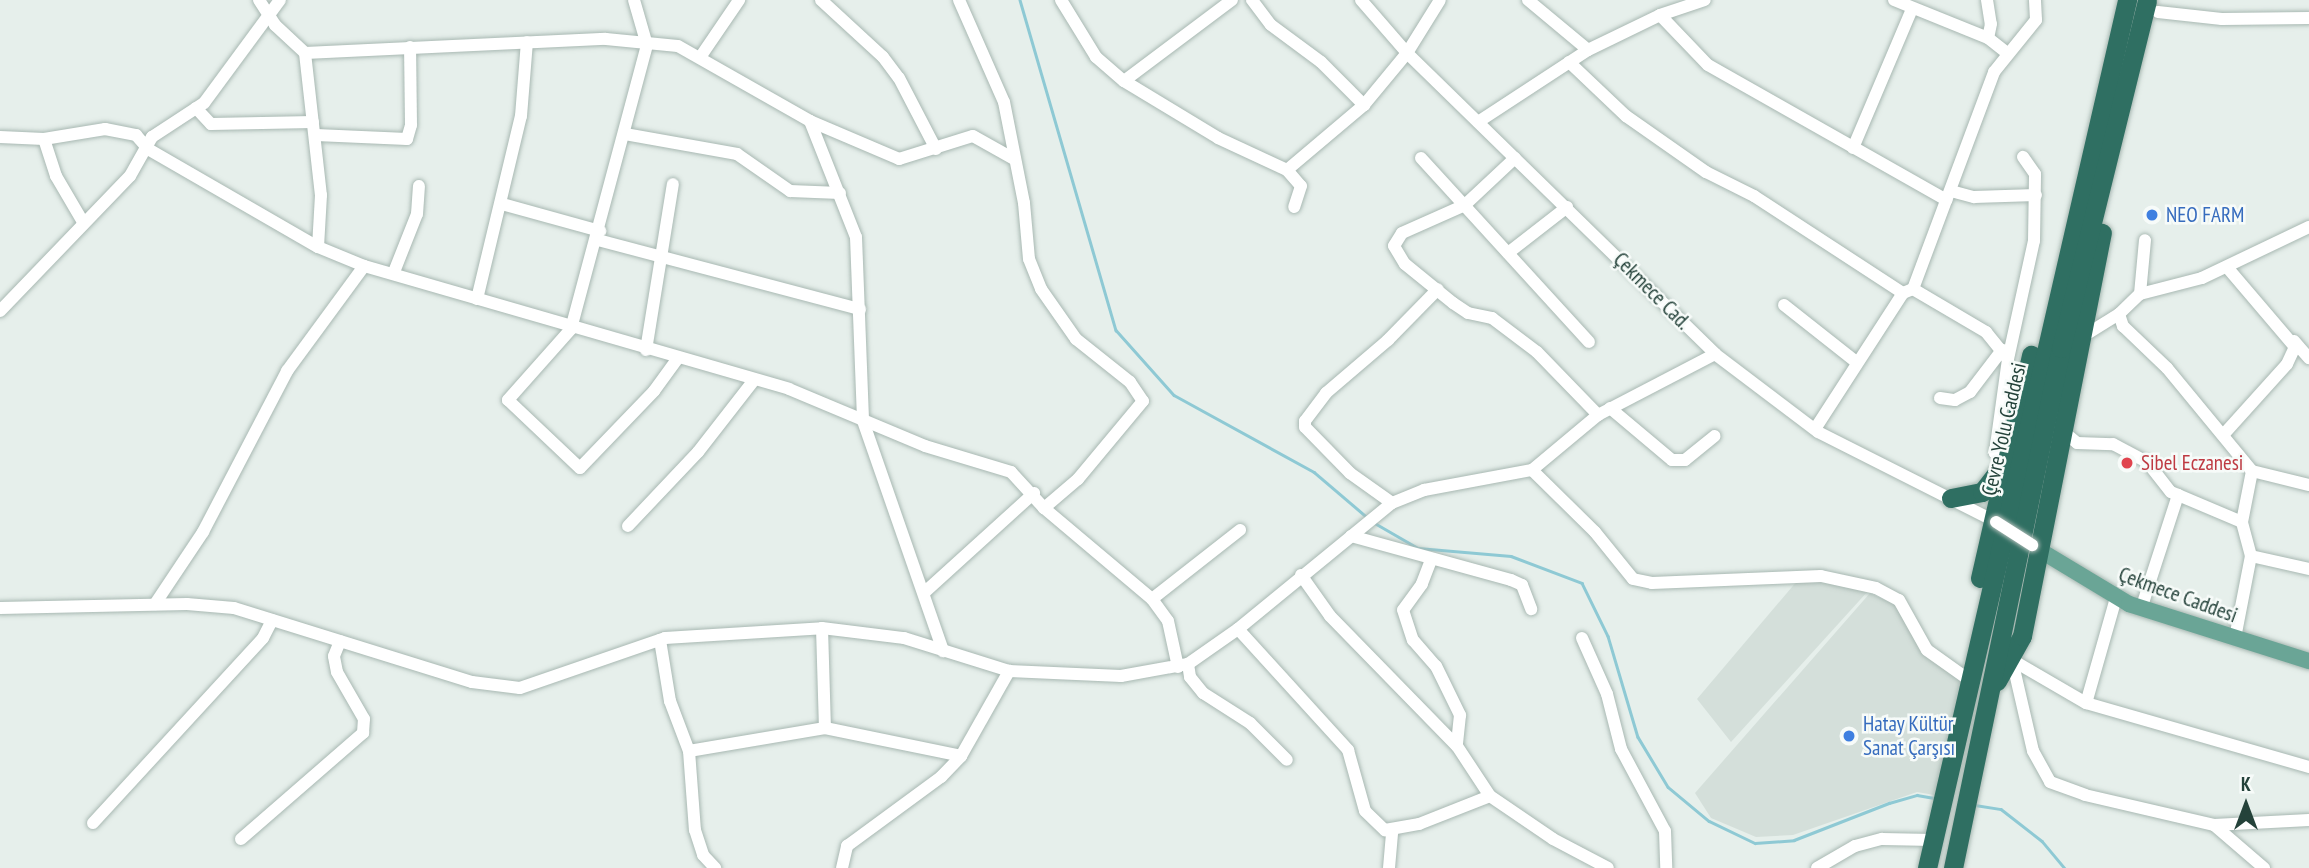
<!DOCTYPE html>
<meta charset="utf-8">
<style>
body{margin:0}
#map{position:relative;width:2309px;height:868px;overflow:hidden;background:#e6efeb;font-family:"PT Sans Narrow",sans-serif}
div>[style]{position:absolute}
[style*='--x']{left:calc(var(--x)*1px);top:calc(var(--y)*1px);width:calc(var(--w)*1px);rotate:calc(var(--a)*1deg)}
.built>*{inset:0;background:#d4dfda}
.stream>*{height:2.5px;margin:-1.25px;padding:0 1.25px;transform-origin:1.25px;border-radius:1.25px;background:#8ec9d4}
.roads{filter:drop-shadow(0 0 2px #a8b8b2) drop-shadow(0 0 2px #a8b8b2)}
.minor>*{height:12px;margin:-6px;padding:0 6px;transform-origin:6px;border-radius:6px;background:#fff}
.major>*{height:16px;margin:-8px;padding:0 8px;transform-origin:8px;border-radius:8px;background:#6aa596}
.highway>*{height:19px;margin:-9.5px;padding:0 9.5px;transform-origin:9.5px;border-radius:9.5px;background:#2f6f62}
.bridges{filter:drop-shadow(0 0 2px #a8b8b2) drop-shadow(0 0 2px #a8b8b2)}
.minor-bridge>*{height:12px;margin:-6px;padding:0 6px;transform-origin:6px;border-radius:6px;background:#fff}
.dots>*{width:19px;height:19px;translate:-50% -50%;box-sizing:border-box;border:4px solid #f7fbf9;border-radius:50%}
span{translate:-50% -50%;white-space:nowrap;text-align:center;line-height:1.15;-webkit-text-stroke:5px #f7fbf9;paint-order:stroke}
.shop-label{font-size:21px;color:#366cbe}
.left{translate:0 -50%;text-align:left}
.street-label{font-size:21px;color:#24423a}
.health-label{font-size:21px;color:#be3a42}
.north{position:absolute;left:2211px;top:770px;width:70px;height:70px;-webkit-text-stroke:5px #f7fbf9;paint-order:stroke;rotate:0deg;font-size:19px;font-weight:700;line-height:28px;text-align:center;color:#24423a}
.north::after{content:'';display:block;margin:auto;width:24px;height:32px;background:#24423a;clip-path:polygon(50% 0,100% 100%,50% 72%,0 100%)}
</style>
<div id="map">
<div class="built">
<i style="clip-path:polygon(1803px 574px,1869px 590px,1731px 742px,1697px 699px)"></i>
<i style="clip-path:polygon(1870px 593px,1897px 606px,1924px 653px,1965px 680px,1940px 796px,1917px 792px,1793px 835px,1756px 837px,1711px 818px,1695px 793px)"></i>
</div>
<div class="stream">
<i style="--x:1020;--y:0;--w:344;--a:73.8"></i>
<i style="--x:1116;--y:330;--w:87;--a:48.3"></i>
<i style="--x:1174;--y:395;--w:160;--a:28.8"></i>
<i style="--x:1314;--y:472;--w:71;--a:40.4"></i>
<i style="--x:1373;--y:522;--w:52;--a:30"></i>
<i style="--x:1418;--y:548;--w:93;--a:4.9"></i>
<i style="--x:1511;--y:556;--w:76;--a:20.8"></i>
<i style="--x:1582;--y:583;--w:59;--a:63.9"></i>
<i style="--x:1608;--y:636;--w:105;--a:73.5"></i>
<i style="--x:1638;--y:737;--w:58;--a:59"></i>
<i style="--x:1668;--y:787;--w:53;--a:39.7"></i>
<i style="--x:1709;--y:821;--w:51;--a:25.6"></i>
<i style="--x:1755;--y:843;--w:39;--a:-4"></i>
<i style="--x:1794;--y:840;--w:102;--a:-21.3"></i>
<i style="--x:1889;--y:803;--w:29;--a:-16"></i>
<i style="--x:1917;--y:795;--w:17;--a:10"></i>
<i style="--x:1975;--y:805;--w:26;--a:9"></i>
<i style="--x:2001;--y:809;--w:52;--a:38"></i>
<i style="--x:2042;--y:841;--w:35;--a:50"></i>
</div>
<div class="roads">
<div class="minor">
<i style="--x:259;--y:0;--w:30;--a:57"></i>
<i style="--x:275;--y:25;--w:41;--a:43"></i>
<i style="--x:305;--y:53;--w:143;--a:83.6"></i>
<i style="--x:321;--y:195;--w:52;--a:93.3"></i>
<i style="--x:634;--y:0;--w:47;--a:73.9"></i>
<i style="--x:647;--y:45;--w:294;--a:105"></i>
<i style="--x:571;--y:329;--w:95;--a:131.6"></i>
<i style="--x:508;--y:400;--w:99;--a:43.4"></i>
<i style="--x:580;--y:468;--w:107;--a:-46.1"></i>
<i style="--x:654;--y:391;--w:39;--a:-54"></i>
<i style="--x:821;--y:0;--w:84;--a:42.6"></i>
<i style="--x:883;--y:57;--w:26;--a:53"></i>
<i style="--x:899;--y:78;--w:80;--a:62.5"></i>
<i style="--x:959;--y:0;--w:111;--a:66.2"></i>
<i style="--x:1004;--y:102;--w:103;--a:78.8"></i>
<i style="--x:1024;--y:203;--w:56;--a:84.9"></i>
<i style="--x:1029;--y:259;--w:32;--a:68"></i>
<i style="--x:1041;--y:289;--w:61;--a:55"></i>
<i style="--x:1076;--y:339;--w:69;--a:38.5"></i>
<i style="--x:1130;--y:382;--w:23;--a:56"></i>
<i style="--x:1143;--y:401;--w:102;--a:129.8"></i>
<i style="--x:1078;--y:479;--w:45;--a:139.5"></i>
<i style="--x:1061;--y:0;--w:67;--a:58.4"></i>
<i style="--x:1096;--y:57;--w:37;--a:41"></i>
<i style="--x:1124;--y:81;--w:110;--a:31.2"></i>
<i style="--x:1218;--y:138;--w:76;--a:24.9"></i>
<i style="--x:1287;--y:170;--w:21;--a:49"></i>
<i style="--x:1301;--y:186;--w:22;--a:108"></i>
<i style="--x:1252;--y:0;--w:31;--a:53"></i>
<i style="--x:1271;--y:25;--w:62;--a:36.5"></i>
<i style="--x:1321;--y:62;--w:61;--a:45"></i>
<i style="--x:1361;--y:0;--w:70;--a:49"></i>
<i style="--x:1407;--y:53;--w:431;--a:44.3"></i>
<i style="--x:1715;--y:354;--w:129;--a:37.1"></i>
<i style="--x:1818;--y:432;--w:199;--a:26.8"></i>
<i style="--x:1528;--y:0;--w:78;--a:39.8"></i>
<i style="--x:1894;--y:0;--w:101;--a:22"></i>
<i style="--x:1988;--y:38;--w:23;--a:38"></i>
<i style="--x:1987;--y:0;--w:24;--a:81"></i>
<i style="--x:1991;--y:24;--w:14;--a:102"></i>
<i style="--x:2158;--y:12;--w:64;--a:6.2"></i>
<i style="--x:2222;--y:19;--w:87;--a:-0.7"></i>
<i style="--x:1660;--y:15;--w:69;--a:46.2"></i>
<i style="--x:1708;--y:65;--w:274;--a:29.5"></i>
<i style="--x:305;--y:53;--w:301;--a:-2.7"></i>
<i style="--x:606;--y:39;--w:72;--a:5.6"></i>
<i style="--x:678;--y:46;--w:152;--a:29.6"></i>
<i style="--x:810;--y:121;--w:125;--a:68.4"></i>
<i style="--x:856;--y:237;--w:184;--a:87.8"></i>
<i style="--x:863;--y:421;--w:244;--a:70.8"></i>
<i style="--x:701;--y:56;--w:68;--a:-55.8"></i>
<i style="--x:1569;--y:62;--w:79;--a:43.5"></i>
<i style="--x:1626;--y:116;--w:98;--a:35"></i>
<i style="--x:1706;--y:172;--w:54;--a:26.6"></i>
<i style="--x:1754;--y:196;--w:178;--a:33.1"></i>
<i style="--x:1903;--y:293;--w:11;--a:-22"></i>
<i style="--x:1913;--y:289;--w:85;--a:30.5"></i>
<i style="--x:1986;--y:332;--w:35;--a:51"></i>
<i style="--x:2008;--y:359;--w:95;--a:97.9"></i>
<i style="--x:1995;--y:453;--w:11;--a:15"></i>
<i style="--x:1124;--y:81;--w:135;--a:-36.9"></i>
<i style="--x:196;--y:108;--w:22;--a:47"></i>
<i style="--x:211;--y:124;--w:102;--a:-1.1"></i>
<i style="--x:810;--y:121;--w:97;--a:23.1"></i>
<i style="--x:899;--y:159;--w:77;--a:-17.3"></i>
<i style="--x:973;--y:136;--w:47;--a:29.3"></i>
<i style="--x:1478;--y:122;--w:131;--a:-33.2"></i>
<i style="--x:1588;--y:50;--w:80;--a:-25.9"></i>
<i style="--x:1660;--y:15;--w:47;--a:-18.4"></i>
<i style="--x:625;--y:134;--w:114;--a:10.1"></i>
<i style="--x:737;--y:154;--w:65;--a:34.9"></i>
<i style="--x:790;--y:191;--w:50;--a:2.3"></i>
<i style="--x:316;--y:135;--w:91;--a:2.5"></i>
<i style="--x:407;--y:139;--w:15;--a:-74"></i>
<i style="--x:411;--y:125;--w:78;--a:-90.7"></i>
<i style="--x:0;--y:137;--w:44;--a:2.6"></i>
<i style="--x:44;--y:139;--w:62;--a:-9.3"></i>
<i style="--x:105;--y:129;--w:32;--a:11"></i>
<i style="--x:136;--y:135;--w:18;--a:49"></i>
<i style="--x:148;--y:149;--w:196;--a:30"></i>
<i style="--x:318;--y:247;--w:50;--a:22.4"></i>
<i style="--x:364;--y:266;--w:442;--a:16.1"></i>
<i style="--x:789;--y:389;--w:147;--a:22.7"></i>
<i style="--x:925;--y:446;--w:90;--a:16.8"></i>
<i style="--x:1011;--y:472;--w:49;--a:47.5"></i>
<i style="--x:1044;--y:508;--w:141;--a:40.1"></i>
<i style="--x:1152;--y:599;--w:27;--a:54"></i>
<i style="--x:1168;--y:621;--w:47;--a:77.7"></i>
<i style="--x:44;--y:139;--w:39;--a:72"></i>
<i style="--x:56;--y:176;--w:53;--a:59.6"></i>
<i style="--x:1853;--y:148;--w:151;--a:-67"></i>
<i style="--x:1421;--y:158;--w:249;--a:47.6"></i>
<i style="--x:1515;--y:158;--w:69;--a:136.8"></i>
<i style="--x:1465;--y:205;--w:69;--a:156"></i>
<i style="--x:1402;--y:233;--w:15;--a:122"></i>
<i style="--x:1394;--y:246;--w:21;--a:59"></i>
<i style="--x:1405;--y:264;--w:62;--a:39.1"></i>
<i style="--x:1453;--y:303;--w:18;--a:34"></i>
<i style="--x:1468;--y:313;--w:25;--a:12"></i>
<i style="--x:1492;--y:318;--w:56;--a:37.1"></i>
<i style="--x:1537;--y:352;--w:88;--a:45.9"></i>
<i style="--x:1287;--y:170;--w:101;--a:-40.2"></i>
<i style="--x:1364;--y:105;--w:67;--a:-50.4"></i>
<i style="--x:1407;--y:53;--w:62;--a:-58.1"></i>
<i style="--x:1951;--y:191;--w:24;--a:15"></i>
<i style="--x:1974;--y:197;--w:62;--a:-1.8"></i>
<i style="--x:502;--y:204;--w:102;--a:15.4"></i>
<i style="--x:598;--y:240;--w:271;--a:14.8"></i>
<i style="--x:1508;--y:253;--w:75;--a:-37.9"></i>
<i style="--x:394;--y:272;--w:62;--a:-68.4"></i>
<i style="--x:417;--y:214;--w:28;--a:-86"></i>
<i style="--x:1913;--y:289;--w:232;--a:-69.5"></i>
<i style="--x:1994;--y:72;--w:67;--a:-51.1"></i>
<i style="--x:2036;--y:20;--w:20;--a:-93"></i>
<i style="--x:2140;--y:294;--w:54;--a:-84.7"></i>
<i style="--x:477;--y:299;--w:188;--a:-76.5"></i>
<i style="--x:521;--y:116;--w:74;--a:-85.4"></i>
<i style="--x:1784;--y:305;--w:90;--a:38.3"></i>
<i style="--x:0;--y:311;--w:187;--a:-46.1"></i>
<i style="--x:130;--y:176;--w:45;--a:-60.6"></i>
<i style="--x:152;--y:137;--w:62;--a:-33.2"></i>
<i style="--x:204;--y:103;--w:128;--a:-53.6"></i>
<i style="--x:2119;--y:314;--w:13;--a:72"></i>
<i style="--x:2123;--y:326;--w:61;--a:43.7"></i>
<i style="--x:2167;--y:368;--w:134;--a:50.5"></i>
<i style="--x:2252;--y:471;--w:59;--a:13.8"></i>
<i style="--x:2082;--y:337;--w:44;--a:-31.9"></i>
<i style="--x:2119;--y:314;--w:29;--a:-44"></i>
<i style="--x:2140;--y:294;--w:64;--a:-14.5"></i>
<i style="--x:2202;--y:278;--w:119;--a:-25.5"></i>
<i style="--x:2294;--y:341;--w:23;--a:49"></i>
<i style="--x:646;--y:350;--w:168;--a:-80.8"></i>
<i style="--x:2008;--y:359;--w:121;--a:-77.6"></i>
<i style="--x:2034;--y:241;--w:67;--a:-89.1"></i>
<i style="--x:2035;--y:174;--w:21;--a:-125"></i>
<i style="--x:1940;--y:398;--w:15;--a:8"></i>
<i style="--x:1955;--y:400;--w:17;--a:-28"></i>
<i style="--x:1970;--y:392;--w:53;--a:-52.7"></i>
<i style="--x:1610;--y:408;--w:81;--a:40"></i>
<i style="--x:1672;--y:460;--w:13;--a:0"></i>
<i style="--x:1685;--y:460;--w:38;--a:-39"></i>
<i style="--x:1815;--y:429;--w:162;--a:-57.1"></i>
<i style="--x:2064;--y:432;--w:17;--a:40"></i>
<i style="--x:2077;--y:443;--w:36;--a:2"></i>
<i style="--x:2113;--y:444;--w:40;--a:28"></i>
<i style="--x:2148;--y:463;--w:37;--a:52"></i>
<i style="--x:2171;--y:492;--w:77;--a:22.9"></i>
<i style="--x:2224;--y:434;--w:94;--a:-48"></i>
<i style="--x:2287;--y:364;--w:19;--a:-65"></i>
<i style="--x:2295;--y:347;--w:105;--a:-130.4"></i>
<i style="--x:1532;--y:470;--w:88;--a:44.5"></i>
<i style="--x:1595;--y:532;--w:60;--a:51"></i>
<i style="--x:1633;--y:579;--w:19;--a:12"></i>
<i style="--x:1652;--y:583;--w:169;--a:-2.4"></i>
<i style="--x:1821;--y:576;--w:56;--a:12.3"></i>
<i style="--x:1876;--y:588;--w:26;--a:28"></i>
<i style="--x:1899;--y:600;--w:57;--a:60.8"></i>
<i style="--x:1927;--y:650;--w:52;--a:35.5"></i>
<i style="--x:1392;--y:503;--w:52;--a:-144.5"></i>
<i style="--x:1350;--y:473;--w:64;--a:-134.4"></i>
<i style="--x:1305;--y:427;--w:6;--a:-90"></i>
<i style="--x:1305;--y:421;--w:35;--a:-53"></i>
<i style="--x:1326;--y:393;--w:82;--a:-40.5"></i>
<i style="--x:1388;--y:340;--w:71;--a:-45.6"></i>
<i style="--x:628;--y:526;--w:102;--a:-46.6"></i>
<i style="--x:698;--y:452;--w:91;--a:-52.1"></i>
<i style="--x:1351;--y:536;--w:166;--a:15.4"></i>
<i style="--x:1511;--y:580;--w:12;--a:24"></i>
<i style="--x:1522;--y:585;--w:26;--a:69"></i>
<i style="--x:2251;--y:556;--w:59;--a:12.6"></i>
<i style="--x:1431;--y:560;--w:26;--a:111"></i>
<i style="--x:1422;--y:584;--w:32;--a:126"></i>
<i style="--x:1403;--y:610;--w:32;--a:72"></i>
<i style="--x:1413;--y:640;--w:35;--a:49"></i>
<i style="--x:1436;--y:666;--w:55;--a:63.9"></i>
<i style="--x:1460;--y:715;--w:31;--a:96"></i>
<i style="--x:1301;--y:575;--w:50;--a:54.7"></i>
<i style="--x:1330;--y:616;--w:182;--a:45.7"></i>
<i style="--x:1457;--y:746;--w:60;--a:56.6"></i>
<i style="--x:1490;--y:796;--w:76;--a:34.3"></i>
<i style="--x:1553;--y:839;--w:62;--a:27.8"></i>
<i style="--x:926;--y:591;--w:146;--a:-42.2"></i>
<i style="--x:2116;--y:598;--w:109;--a:105.9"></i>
<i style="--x:2086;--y:703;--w:232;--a:16"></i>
<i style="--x:1152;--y:599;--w:112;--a:-38.1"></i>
<i style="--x:155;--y:604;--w:87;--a:-56.3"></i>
<i style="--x:203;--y:532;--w:182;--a:-62.4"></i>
<i style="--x:287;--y:371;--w:130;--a:-53.7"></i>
<i style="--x:2142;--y:606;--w:117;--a:-72"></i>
<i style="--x:0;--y:608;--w:187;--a:-1.2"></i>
<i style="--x:187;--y:604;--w:47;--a:4.9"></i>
<i style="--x:234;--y:608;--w:249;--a:17.3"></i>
<i style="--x:472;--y:682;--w:48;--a:7.1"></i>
<i style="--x:520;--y:688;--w:153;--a:-19"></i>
<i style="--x:665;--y:638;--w:157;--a:-3.6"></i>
<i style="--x:822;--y:628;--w:83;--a:7"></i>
<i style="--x:904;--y:638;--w:110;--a:17.4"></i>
<i style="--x:1009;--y:671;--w:112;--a:2.6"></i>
<i style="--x:1121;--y:676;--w:68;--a:-10.2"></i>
<i style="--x:1188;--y:664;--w:61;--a:-35"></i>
<i style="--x:1238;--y:629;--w:199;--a:-39.3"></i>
<i style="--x:1392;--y:503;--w:35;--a:-22"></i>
<i style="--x:1424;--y:490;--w:110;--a:-10.5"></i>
<i style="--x:1532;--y:470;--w:86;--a:-39.8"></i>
<i style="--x:1598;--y:415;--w:132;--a:-27.5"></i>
<i style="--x:822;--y:628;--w:100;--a:88.3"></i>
<i style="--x:1238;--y:629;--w:164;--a:47.7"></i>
<i style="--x:1348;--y:750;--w:63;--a:74.4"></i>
<i style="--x:1365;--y:811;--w:28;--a:44"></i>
<i style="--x:1385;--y:830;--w:35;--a:-10"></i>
<i style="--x:1419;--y:824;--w:76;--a:-21.5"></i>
<i style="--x:1582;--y:638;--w:61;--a:65.9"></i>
<i style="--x:1607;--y:694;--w:57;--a:75.7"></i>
<i style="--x:1621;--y:749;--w:93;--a:61.8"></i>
<i style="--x:1665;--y:831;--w:37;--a:88"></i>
<i style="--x:2235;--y:638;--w:84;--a:-79"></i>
<i style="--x:2251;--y:556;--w:35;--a:-105"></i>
<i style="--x:2242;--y:522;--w:52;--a:-78.9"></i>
<i style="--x:660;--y:640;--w:62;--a:80.7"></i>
<i style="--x:670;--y:701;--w:53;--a:69.2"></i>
<i style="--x:689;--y:751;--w:79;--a:85.7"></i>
<i style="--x:695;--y:830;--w:26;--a:72"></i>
<i style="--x:703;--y:855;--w:18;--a:47"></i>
<i style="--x:2012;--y:660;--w:93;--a:77"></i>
<i style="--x:2033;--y:751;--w:35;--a:61"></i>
<i style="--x:2050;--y:782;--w:37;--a:20"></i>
<i style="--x:2085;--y:795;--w:132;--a:13.1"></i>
<i style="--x:2214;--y:825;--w:66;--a:40.7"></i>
<i style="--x:2012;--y:660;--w:86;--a:30.2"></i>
<i style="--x:1188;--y:664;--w:13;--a:81"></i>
<i style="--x:1190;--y:677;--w:21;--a:51"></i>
<i style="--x:1203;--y:693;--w:56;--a:32.6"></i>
<i style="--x:1250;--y:723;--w:52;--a:45"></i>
<i style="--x:689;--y:751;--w:138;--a:-9.6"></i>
<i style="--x:825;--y:728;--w:139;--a:11.6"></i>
<i style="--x:93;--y:823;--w:251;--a:-47.4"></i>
<i style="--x:263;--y:638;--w:20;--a:-63"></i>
<i style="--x:2214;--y:825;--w:95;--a:-3"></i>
<i style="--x:241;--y:839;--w:162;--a:-41"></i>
<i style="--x:363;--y:733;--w:14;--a:-86"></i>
<i style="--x:364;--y:719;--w:54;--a:-119.9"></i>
<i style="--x:337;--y:672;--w:16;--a:-101"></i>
<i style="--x:334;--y:656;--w:16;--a:-68"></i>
<i style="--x:842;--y:868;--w:23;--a:-77"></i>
<i style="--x:847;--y:846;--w:117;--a:-36.3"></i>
<i style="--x:941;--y:777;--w:29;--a:-46"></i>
<i style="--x:961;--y:756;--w:98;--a:-60.5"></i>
<i style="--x:1389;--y:868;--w:37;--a:-85"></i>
<i style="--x:1817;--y:868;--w:44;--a:-30.1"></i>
<i style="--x:1855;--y:846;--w:28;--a:-15"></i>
<i style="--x:1882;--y:839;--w:51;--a:1.1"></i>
</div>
<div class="major">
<i style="--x:2041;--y:551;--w:103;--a:31.1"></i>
<i style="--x:2129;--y:604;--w:189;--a:17.6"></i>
</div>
<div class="highway">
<i style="--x:1951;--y:498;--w:32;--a:-11"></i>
<i style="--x:1982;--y:492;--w:28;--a:-52"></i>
<i style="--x:1980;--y:578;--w:229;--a:-77.1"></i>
<i style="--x:1997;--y:681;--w:51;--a:-60.9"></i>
<i style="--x:2022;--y:636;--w:411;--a:-78.8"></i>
<i style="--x:1927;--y:868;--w:891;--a:-77.02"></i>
<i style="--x:1953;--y:868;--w:531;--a:-78.27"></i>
<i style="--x:2061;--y:348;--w:358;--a:-76.1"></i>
</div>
</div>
<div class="bridges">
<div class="minor-bridge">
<i style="--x:1996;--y:522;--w:43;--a:32.6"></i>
</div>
</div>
<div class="dots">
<i style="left:2152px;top:215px;background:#3f7fe0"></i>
<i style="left:2127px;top:463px;background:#e0444e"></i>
<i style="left:1849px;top:736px;background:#3f7fe0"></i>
</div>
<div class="shop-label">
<span class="left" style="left:2166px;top:215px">NEO FARM</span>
<span class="left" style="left:1863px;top:736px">Hatay Kültür<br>Sanat Çarşısı</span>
</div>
<div class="street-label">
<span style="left:1652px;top:291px;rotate:45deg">Çekmece Cad.</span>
<span style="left:2004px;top:429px;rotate:-77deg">Çevre Yolu Caddesi</span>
<span style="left:2178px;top:595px;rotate:20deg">Çekmece Caddesi</span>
</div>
<div class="health-label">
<span class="left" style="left:2141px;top:463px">Sibel Eczanesi</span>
</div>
<div class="north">K</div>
</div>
